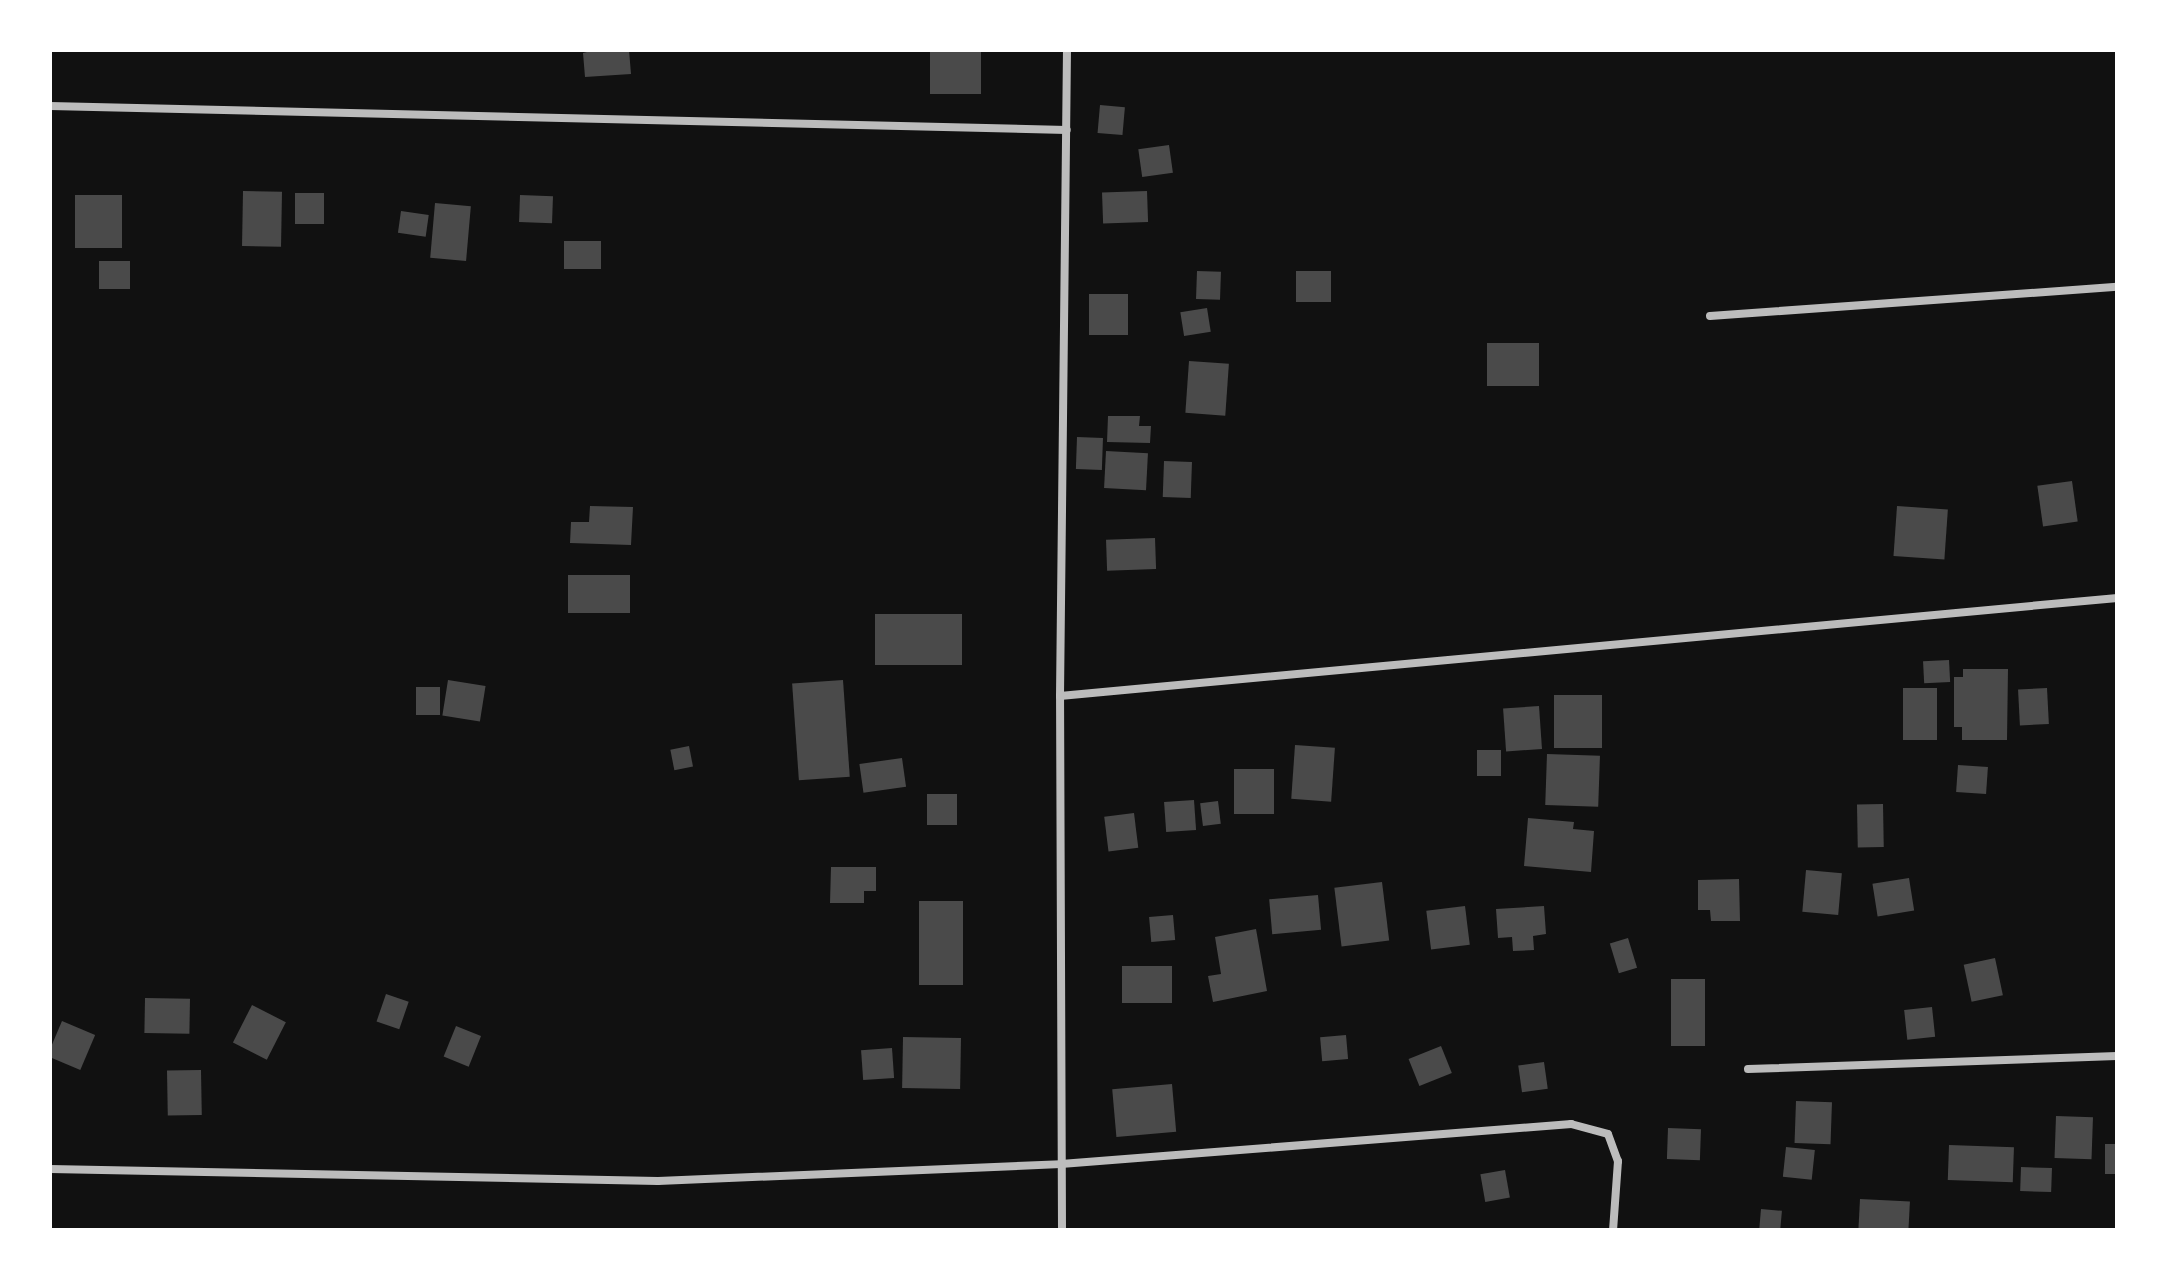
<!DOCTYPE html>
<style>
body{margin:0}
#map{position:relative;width:2167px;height:1280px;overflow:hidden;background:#111;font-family:Lato,sans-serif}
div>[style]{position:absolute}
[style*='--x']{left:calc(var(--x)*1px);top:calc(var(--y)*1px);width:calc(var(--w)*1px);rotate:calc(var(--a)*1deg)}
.building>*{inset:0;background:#4a4a4a;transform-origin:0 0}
.minor>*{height:8px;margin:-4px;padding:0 4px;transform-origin:4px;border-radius:4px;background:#bcbcbc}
span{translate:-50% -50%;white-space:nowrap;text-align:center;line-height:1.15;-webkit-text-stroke:7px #fff;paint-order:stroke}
.frame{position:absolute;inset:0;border:52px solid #fff;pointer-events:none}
</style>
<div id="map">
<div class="building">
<i style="clip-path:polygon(595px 50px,629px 50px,631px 74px,585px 77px,583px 53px)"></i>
<i style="left:930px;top:50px;width:51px;height:44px"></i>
<i style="left:1100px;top:105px;width:25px;height:28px;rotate:5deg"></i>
<i style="left:1169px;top:145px;width:28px;height:31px;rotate:82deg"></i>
<i style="left:243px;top:191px;width:39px;height:55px;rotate:1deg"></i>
<i style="left:1147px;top:191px;width:31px;height:45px;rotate:88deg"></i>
<i style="left:295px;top:193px;width:29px;height:31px"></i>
<i style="left:75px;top:195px;width:47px;height:53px"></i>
<i style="left:520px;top:195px;width:33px;height:27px;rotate:2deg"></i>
<i style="left:435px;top:203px;width:36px;height:55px;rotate:5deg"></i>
<i style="left:401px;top:211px;width:28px;height:22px;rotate:8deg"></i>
<i style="left:564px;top:241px;width:37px;height:28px"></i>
<i style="left:99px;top:261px;width:31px;height:28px"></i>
<i style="left:1197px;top:271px;width:24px;height:28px;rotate:2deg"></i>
<i style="left:1331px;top:271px;width:31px;height:35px;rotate:90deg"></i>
<i style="left:1089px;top:294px;width:39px;height:41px"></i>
<i style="left:1207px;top:308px;width:24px;height:27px;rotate:81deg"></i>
<i style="left:1539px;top:343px;width:43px;height:52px;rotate:90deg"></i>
<i style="left:1189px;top:361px;width:40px;height:52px;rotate:4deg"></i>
<i style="clip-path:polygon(1108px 416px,1140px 416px,1139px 426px,1151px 426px,1150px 443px,1107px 442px)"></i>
<i style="left:1077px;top:437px;width:26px;height:32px;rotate:2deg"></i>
<i style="left:1106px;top:451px;width:42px;height:37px;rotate:3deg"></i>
<i style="left:1164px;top:461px;width:28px;height:36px;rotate:2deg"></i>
<i style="left:2072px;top:481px;width:41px;height:35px;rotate:82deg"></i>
<i style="clip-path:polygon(590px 506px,633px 507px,631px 545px,570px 543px,571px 522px,589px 522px)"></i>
<i style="left:1897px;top:506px;width:51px;height:50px;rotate:4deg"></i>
<i style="left:1155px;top:538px;width:31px;height:49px;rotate:88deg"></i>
<i style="left:568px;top:575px;width:62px;height:38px"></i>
<i style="left:962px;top:614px;width:51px;height:87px;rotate:90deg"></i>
<i style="left:1949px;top:660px;width:22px;height:26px;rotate:87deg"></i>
<i style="clip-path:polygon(1963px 669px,2008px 669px,2007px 740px,1962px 740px,1962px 727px,1954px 727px,1954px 677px,1963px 677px)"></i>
<i style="left:448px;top:680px;width:38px;height:36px;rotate:9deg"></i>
<i style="left:843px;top:680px;width:97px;height:51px;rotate:86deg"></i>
<i style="left:416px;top:687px;width:24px;height:28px"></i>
<i style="left:1937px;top:688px;width:52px;height:34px;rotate:90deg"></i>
<i style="left:2047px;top:688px;width:36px;height:29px;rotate:87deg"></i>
<i style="left:1554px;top:695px;width:48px;height:53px"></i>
<i style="left:1539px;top:706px;width:43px;height:36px;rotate:86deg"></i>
<i style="left:1295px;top:745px;width:40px;height:54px;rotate:4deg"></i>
<i style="left:689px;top:746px;width:21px;height:19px;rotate:79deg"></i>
<i style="left:1477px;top:750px;width:24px;height:26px"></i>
<i style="left:1547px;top:754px;width:53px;height:51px;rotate:2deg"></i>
<i style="left:902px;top:758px;width:29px;height:43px;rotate:82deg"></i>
<i style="left:1958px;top:765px;width:30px;height:27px;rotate:4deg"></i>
<i style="left:1234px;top:769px;width:40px;height:45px"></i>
<i style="left:957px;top:794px;width:31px;height:30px;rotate:90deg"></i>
<i style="left:1194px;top:800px;width:30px;height:30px;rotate:86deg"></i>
<i style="left:1218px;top:801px;width:23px;height:18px;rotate:83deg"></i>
<i style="left:1883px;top:804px;width:43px;height:26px;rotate:89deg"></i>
<i style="left:1134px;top:813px;width:35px;height:30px;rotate:83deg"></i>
<i style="clip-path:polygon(1528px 818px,1574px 822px,1573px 829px,1594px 831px,1591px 872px,1524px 866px)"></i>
<i style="clip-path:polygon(831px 867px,876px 867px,876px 891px,864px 891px,864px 903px,830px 903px)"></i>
<i style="left:1806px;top:870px;width:36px;height:42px;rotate:5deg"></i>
<i style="left:1909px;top:878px;width:33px;height:37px;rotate:81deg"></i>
<i style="clip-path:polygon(1739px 879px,1740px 921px,1711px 921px,1710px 910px,1698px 910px,1698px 880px)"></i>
<i style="left:1382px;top:882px;width:59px;height:48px;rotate:83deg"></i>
<i style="left:1318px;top:895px;width:35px;height:49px;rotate:85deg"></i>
<i style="left:919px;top:901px;width:44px;height:84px"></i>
<i style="left:1465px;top:906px;width:39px;height:39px;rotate:83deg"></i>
<i style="clip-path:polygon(1544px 906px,1546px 934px,1533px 936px,1534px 950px,1513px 951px,1512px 937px,1498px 938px,1496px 909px)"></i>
<i style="left:1173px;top:915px;width:25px;height:24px;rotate:85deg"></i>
<i style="clip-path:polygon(1256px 929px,1267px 991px,1213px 1002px,1208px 976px,1221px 974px,1215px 937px)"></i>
<i style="left:1628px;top:938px;width:31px;height:19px;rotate:73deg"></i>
<i style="left:1995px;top:958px;width:38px;height:32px;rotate:78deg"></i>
<i style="left:1122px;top:966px;width:50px;height:37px"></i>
<i style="left:1671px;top:979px;width:34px;height:67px"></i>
<i style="left:386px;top:994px;width:24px;height:29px;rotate:19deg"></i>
<i style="left:145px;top:998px;width:45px;height:35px;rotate:1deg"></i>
<i style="left:252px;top:1005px;width:38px;height:42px;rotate:27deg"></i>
<i style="left:1932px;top:1007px;width:30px;height:28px;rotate:84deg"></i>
<i style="left:62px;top:1021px;width:36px;height:38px;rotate:23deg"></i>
<i style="left:456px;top:1026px;width:27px;height:33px;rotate:22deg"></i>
<i style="left:1346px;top:1035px;width:24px;height:26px;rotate:85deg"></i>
<i style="left:903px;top:1037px;width:58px;height:51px;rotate:1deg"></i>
<i style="left:1441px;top:1046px;width:29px;height:35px;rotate:68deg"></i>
<i style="left:892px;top:1048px;width:30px;height:31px;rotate:86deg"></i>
<i style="left:1544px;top:1062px;width:27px;height:26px;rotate:82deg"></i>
<i style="left:201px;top:1070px;width:45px;height:34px;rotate:89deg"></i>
<i style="left:1172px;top:1084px;width:48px;height:60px;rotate:85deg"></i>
<i style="left:1796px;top:1101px;width:36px;height:42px;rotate:2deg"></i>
<i style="left:2056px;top:1116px;width:37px;height:42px;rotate:2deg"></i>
<i style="left:1668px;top:1128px;width:33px;height:31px;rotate:2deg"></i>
<i style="left:2117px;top:1144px;width:30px;height:12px;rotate:90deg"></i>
<i style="left:1949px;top:1145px;width:65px;height:35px;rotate:2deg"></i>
<i style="left:1786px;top:1147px;width:29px;height:30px;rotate:6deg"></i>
<i style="left:2021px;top:1167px;width:31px;height:24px;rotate:2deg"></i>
<i style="left:1505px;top:1170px;width:28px;height:25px;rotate:80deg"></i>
<i style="left:1860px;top:1199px;width:50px;height:31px;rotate:3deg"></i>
<i style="left:1761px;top:1209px;width:21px;height:21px;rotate:5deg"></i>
</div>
<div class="minor">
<i style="--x:50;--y:106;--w:1017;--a:1.35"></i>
<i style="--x:1710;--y:316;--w:408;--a:-4.1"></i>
<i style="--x:1060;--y:696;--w:1062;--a:-5.3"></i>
<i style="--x:1748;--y:1069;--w:369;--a:-2"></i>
<i style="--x:50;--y:1169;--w:608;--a:1.13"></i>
<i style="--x:658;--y:1181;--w:403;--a:-2.4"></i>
<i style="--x:1061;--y:1164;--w:512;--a:-4.48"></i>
<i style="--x:1571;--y:1124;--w:38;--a:15"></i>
<i style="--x:1608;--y:1134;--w:29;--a:70"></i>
<i style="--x:1618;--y:1161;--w:69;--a:94.1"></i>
<i style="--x:1062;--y:1230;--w:534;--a:-90.21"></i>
<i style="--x:1060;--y:696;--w:646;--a:-89.38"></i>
</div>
<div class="frame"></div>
</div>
